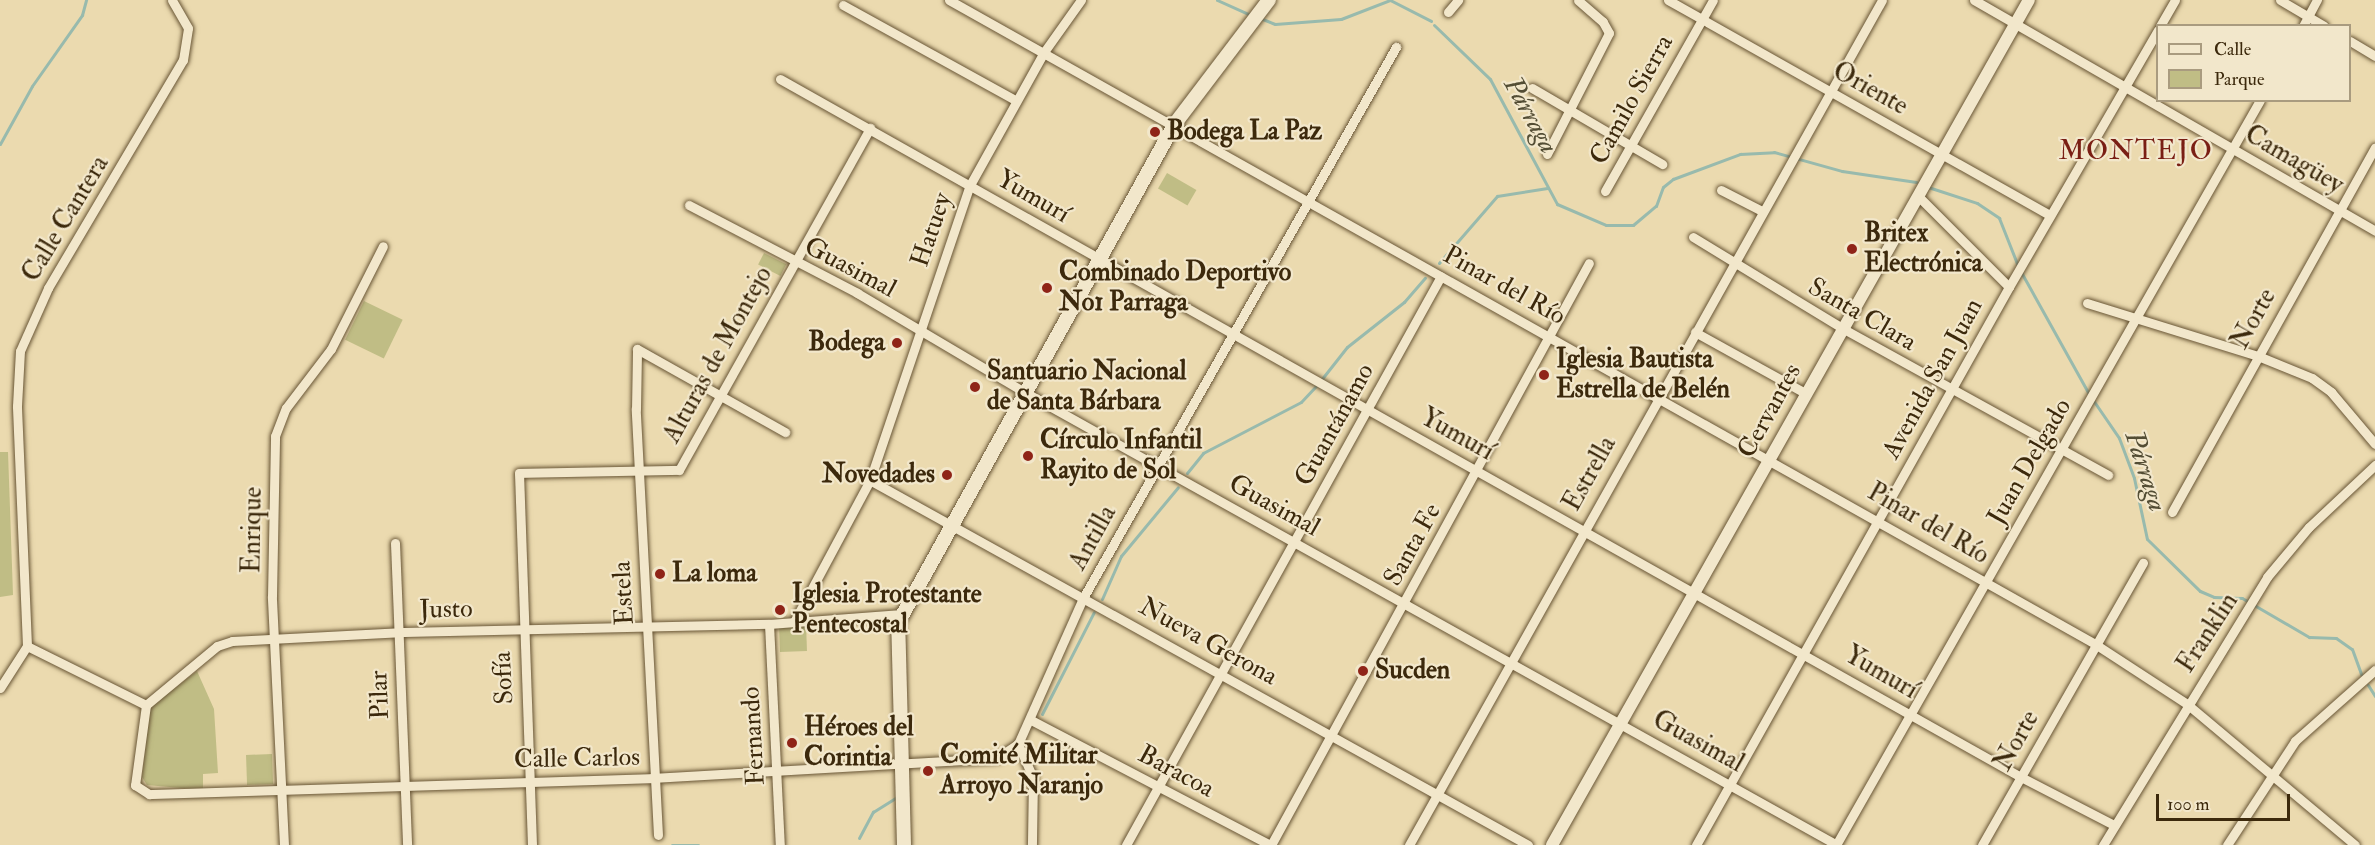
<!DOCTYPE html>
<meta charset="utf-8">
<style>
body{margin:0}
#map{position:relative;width:2375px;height:845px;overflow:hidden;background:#ebdaaf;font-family:"IM FELL Double Pica",serif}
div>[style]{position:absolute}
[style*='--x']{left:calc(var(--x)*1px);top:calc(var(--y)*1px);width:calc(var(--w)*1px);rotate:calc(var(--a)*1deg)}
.green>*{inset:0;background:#c0bd85;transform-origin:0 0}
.stream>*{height:3px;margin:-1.5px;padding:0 1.5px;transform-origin:1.5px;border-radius:1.5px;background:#98baad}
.roads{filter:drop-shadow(0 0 2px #685535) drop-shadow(0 0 2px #685535)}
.minor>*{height:9px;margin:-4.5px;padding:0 4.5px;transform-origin:4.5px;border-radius:4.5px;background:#f2e7cb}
.tertiary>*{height:12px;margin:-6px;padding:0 6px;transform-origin:6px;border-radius:6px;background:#f2e7cb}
.secondary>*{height:14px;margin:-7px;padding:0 7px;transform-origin:7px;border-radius:7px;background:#f2e7cb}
.dots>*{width:16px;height:16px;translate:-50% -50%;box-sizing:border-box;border:3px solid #f2e7cb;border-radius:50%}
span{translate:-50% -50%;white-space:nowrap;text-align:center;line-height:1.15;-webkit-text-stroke:4.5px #f2e7cb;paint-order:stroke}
.street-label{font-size:26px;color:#3c290c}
.poi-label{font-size:26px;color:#3c290c;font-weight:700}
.left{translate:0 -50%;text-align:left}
.right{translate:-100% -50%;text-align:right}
.water-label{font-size:27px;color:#534d34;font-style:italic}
.neighbourhood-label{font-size:27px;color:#7a1f14;letter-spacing:1.5px}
.legend{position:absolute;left:2156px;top:24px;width:195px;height:78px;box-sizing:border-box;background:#f2e7cb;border:2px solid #a99b7f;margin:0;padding:8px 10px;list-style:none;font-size:18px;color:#3c290c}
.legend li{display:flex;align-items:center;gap:12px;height:30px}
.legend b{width:30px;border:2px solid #a99b7f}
.scale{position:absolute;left:2156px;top:794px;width:134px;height:27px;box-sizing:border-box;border:3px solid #3c290c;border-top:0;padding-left:8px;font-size:18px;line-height:21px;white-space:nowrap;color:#3c290c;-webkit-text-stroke:4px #f2e7cb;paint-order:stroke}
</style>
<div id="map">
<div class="green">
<i style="left:1167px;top:173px;width:34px;height:18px;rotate:30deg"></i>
<i style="left:764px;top:253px;width:25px;height:13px;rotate:27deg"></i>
<i style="left:364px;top:301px;width:43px;height:43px;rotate:26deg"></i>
<i style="clip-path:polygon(0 452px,8px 452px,13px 595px,0 597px)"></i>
<i style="left:806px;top:623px;width:28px;height:27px;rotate:88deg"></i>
<i style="clip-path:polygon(197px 671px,214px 709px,218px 773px,203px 774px,203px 790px,147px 785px,142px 777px,150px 707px)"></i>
<i style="left:272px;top:754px;width:30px;height:26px;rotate:88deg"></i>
</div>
<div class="stream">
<i style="--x:1217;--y:0;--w:37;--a:24"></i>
<i style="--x:1260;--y:18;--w:16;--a:22"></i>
<i style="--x:1275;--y:24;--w:66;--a:-4.3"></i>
<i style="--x:1341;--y:19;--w:53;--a:-21.2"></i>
<i style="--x:1390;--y:0;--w:46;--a:27.1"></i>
<i style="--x:1434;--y:25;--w:78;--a:44"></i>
<i style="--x:1490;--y:79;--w:142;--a:61.8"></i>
<i style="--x:1557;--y:204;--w:53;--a:23.2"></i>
<i style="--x:1606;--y:225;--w:27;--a:0"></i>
<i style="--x:1633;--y:225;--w:30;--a:-40"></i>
<i style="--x:1656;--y:206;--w:20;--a:-70"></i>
<i style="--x:1663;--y:187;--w:13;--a:-39"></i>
<i style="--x:1673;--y:179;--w:72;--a:-20.5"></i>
<i style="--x:1740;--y:154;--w:34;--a:-3"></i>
<i style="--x:1774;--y:152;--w:71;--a:15.6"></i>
<i style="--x:1842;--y:171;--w:75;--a:8.5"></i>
<i style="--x:0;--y:144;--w:66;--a:-61.1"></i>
<i style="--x:32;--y:86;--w:87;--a:-54.8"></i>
<i style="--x:82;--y:15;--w:16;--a:-75"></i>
<i style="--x:1928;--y:187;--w:52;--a:18.1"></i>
<i style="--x:1977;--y:203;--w:27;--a:34"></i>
<i style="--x:1999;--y:218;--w:52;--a:68.4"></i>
<i style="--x:1439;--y:263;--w:89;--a:-49.1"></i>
<i style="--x:1497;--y:196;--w:51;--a:-9.1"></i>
<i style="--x:2021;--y:272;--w:140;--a:60.9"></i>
<i style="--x:1321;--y:380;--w:42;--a:-51.8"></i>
<i style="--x:1347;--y:347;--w:73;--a:-38.3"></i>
<i style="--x:1404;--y:302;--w:32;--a:-49"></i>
<i style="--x:2093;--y:400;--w:46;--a:55.6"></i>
<i style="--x:2119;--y:438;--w:43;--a:69.4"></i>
<i style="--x:2134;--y:478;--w:62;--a:78"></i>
<i style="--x:2147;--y:539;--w:74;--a:44.5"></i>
<i style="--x:2200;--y:591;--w:15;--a:23"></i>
<i style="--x:2214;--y:597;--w:28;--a:2"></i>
<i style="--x:2242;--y:598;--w:78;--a:30.2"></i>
<i style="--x:2309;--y:637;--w:27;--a:2"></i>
<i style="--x:2336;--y:638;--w:19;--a:35"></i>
<i style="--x:2352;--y:649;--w:27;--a:70"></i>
<i style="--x:1187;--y:473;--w:26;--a:-51"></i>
<i style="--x:1203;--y:453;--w:110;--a:-27.5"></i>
<i style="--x:1301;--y:402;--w:23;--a:-47"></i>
<i style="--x:1102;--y:599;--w:47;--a:-66.2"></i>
<i style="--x:1121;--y:556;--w:89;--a:-50.4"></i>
<i style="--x:2368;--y:685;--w:13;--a:58"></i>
<i style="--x:1042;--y:714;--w:114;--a:-63"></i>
<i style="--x:859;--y:838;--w:30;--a:-62"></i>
<i style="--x:873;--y:812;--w:32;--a:-32"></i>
<i style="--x:672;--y:845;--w:26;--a:0"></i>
</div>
<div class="roads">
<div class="minor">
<i style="--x:949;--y:0;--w:1315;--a:29.33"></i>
<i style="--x:2095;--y:644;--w:110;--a:33.1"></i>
<i style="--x:2187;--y:704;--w:219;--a:40"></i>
<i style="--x:1668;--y:0;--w:438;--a:29.4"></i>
<i style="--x:1974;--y:0;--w:463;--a:29.9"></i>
<i style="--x:2280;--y:0;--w:51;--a:30.6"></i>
<i style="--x:843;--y:5;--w:196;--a:28.9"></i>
<i style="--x:1448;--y:12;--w:16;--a:-50"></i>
<i style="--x:2160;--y:26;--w:30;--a:-60"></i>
<i style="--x:2303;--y:26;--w:30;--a:-62"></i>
<i style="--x:2350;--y:41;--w:29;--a:31"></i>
<i style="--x:780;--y:79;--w:1424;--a:29.36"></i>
<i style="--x:2021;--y:777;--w:105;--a:27.3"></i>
<i style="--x:1532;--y:88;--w:151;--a:30.3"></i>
<i style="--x:1547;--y:154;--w:136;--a:-62.9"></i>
<i style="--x:1609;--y:33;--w:13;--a:-119"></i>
<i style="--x:1603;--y:22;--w:33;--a:-139"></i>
<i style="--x:1721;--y:190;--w:46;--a:27.1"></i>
<i style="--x:1605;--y:191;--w:219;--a:-60.5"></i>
<i style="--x:1917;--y:195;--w:130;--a:45"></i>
<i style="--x:689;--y:205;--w:190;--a:27.6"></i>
<i style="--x:857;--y:293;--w:199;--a:30.6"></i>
<i style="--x:1028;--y:394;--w:926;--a:29.14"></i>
<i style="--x:1693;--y:237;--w:175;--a:31.4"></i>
<i style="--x:1842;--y:328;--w:304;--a:28.9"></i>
<i style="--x:2087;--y:303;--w:179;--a:17.2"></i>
<i style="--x:2258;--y:356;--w:58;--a:22.2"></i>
<i style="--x:2312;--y:378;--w:24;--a:36"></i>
<i style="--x:2331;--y:392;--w:68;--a:49.8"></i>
<i style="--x:1695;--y:332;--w:126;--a:29"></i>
<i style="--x:866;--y:478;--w:757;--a:29"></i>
<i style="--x:2172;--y:512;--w:417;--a:-60.9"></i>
<i style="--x:395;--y:543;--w:302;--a:87.7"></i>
<i style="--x:795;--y:620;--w:159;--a:-61.8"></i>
<i style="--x:870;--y:480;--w:311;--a:-71.3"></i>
<i style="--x:970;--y:185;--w:152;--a:-60.9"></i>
<i style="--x:1044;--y:52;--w:64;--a:-54.6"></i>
<i style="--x:769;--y:624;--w:221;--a:87.2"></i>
<i style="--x:27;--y:646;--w:133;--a:26.4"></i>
<i style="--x:0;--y:688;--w:50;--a:-57.3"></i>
<i style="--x:27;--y:646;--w:240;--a:-92.4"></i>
<i style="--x:17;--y:406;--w:55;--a:-86.9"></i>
<i style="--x:20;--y:351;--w:69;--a:-66"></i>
<i style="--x:48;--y:288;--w:265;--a:-59.4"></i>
<i style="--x:183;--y:60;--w:32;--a:-81"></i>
<i style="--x:188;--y:28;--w:32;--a:-120"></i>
<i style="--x:146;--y:705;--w:81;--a:97.8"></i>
<i style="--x:135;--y:785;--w:17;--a:33"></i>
<i style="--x:149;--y:794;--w:503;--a:-1.82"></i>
<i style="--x:652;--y:778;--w:346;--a:-3.3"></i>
<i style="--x:997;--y:758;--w:25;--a:-34"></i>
<i style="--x:1018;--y:744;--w:160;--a:-66"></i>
<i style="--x:1083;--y:598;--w:634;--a:-60.4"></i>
<i style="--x:146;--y:705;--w:92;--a:-39.7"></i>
<i style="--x:217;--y:646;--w:16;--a:-18"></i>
<i style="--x:232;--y:641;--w:172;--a:-3"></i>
<i style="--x:404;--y:632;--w:365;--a:-1.3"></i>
<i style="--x:769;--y:624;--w:133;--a:-4.3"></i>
<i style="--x:1031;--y:720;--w:270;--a:27.6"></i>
<i style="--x:1018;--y:744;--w:37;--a:66"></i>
<i style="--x:1033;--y:778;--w:67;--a:90.9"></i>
<i style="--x:658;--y:835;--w:427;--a:-93"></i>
<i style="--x:636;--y:409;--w:60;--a:-89"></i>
<i style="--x:637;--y:349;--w:170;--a:29.3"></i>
<i style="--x:284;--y:845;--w:249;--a:-92.8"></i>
<i style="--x:272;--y:596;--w:160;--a:-88.9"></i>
<i style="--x:275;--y:436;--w:30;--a:-69"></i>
<i style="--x:286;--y:408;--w:74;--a:-52.7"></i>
<i style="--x:331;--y:349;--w:115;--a:-63.2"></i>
<i style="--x:532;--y:845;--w:372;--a:-92"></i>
<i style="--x:519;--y:473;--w:160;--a:-1.1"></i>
<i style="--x:679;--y:470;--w:392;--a:-60.8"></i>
<i style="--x:1126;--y:845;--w:650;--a:-61.03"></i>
<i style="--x:1271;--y:845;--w:663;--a:-61.35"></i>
<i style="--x:1409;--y:845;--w:968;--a:-60.76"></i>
<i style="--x:1696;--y:845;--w:640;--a:-60.71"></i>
<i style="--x:2009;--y:287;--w:297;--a:-59.9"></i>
<i style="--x:1836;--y:845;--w:857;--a:-60.35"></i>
<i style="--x:1982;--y:845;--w:325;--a:-60.3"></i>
<i style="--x:2103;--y:845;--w:314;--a:-58.5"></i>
<i style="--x:2267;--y:577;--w:65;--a:-50"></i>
<i style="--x:2309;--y:527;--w:91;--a:-43.2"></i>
<i style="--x:2227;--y:845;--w:124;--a:-56.8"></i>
<i style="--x:2295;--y:741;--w:107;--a:-41.6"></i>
</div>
<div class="tertiary">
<i style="--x:1552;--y:845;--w:970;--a:-60.56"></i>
</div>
<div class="secondary">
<i style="--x:904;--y:845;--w:222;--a:-91.5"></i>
<i style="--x:898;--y:623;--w:569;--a:-61"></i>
<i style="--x:1174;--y:125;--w:157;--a:-52.8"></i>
</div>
</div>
<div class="dots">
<i style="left:1155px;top:132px;background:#8f2418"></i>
<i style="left:1852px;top:249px;background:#8f2418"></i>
<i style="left:1047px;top:288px;background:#8f2418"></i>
<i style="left:897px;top:343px;background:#8f2418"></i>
<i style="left:1544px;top:375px;background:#8f2418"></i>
<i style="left:975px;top:387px;background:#8f2418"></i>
<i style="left:1028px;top:456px;background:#8f2418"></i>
<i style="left:947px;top:475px;background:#8f2418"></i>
<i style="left:660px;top:574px;background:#8f2418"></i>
<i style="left:780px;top:610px;background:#8f2418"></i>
<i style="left:1363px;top:671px;background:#8f2418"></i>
<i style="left:792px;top:743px;background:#8f2418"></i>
<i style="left:928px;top:771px;background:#8f2418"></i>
</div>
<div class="street-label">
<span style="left:1870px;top:89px;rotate:29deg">Oriente</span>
<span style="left:1632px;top:100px;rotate:-61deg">Camilo Sierra</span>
<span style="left:2294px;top:160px;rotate:30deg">Camagüey</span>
<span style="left:1033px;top:197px;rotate:30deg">Yumurí</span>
<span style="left:66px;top:219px;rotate:-59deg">Calle Cantera</span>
<span style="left:932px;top:230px;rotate:-71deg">Hatuey</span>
<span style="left:850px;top:268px;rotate:28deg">Guasimal</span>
<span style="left:1504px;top:286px;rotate:29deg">Pinar del Río</span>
<span style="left:1862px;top:315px;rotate:30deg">Santa Clara</span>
<span style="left:2254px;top:319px;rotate:-61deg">Norte</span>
<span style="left:718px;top:355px;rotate:-61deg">Alturas de Montejo</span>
<span style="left:1933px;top:379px;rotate:-61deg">Avenida San Juan</span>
<span style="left:1770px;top:411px;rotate:-61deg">Cervantes</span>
<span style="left:1335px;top:425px;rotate:-61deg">Guantánamo</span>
<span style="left:1457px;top:435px;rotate:29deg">Yumurí</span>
<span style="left:2030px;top:462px;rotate:-60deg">Juan Delgado</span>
<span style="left:1590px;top:474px;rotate:-61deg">Estrella</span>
<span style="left:1274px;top:506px;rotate:29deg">Guasimal</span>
<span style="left:1928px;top:524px;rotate:30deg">Pinar del Río</span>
<span style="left:253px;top:530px;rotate:-89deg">Enrique</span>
<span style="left:1093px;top:538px;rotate:-61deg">Antilla</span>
<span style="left:1413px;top:545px;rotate:-61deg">Santa Fe</span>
<span style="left:624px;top:593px;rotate:-93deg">Estela</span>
<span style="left:446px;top:610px;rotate:-1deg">Justo</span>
<span style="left:2208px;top:633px;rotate:-57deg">Franklin</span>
<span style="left:1208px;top:642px;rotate:29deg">Nueva Gerona</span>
<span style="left:1881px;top:673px;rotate:30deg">Yumurí</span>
<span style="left:504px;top:678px;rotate:-93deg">Sofía</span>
<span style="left:380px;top:695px;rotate:-92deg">Pilar</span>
<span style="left:754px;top:736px;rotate:-93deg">Fernando</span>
<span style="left:2017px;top:741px;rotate:-61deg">Norte</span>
<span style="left:1698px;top:742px;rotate:29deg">Guasimal</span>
<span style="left:577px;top:759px;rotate:-1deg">Calle Carlos</span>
<span style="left:1176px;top:772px;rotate:28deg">Baracoa</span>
</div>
<div class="poi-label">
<span class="left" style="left:1167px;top:132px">Bodega La Paz</span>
<span class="left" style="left:1864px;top:249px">Britex<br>Electrónica</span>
<span class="left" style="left:1059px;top:288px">Combinado Deportivo<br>No1 Parraga</span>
<span class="right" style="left:885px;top:343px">Bodega</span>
<span class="left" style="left:1556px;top:375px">Iglesia Bautista<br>Estrella de Belén</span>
<span class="left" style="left:987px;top:387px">Santuario Nacional<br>de Santa Bárbara</span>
<span class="left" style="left:1040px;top:456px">Círculo Infantil<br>Rayito de Sol</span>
<span class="right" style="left:935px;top:475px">Novedades</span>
<span class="left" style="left:672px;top:574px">La loma</span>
<span class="left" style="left:792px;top:610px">Iglesia Protestante<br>Pentecostal</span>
<span class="left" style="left:1375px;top:671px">Sucden</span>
<span class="left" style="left:804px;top:743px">Héroes del<br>Corintia</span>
<span class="left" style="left:940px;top:771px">Comité Militar<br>Arroyo Naranjo</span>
</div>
<div class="water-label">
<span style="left:1531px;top:115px;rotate:61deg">Párraga</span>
<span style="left:2146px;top:471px;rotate:72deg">Párraga</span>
</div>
<div class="neighbourhood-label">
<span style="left:2136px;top:151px">MONTEJO</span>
</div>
<ul class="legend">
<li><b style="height:8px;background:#f2e7cb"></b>Calle</li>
<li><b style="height:16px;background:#c0bd85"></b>Parque</li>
</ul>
<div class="scale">100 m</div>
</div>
